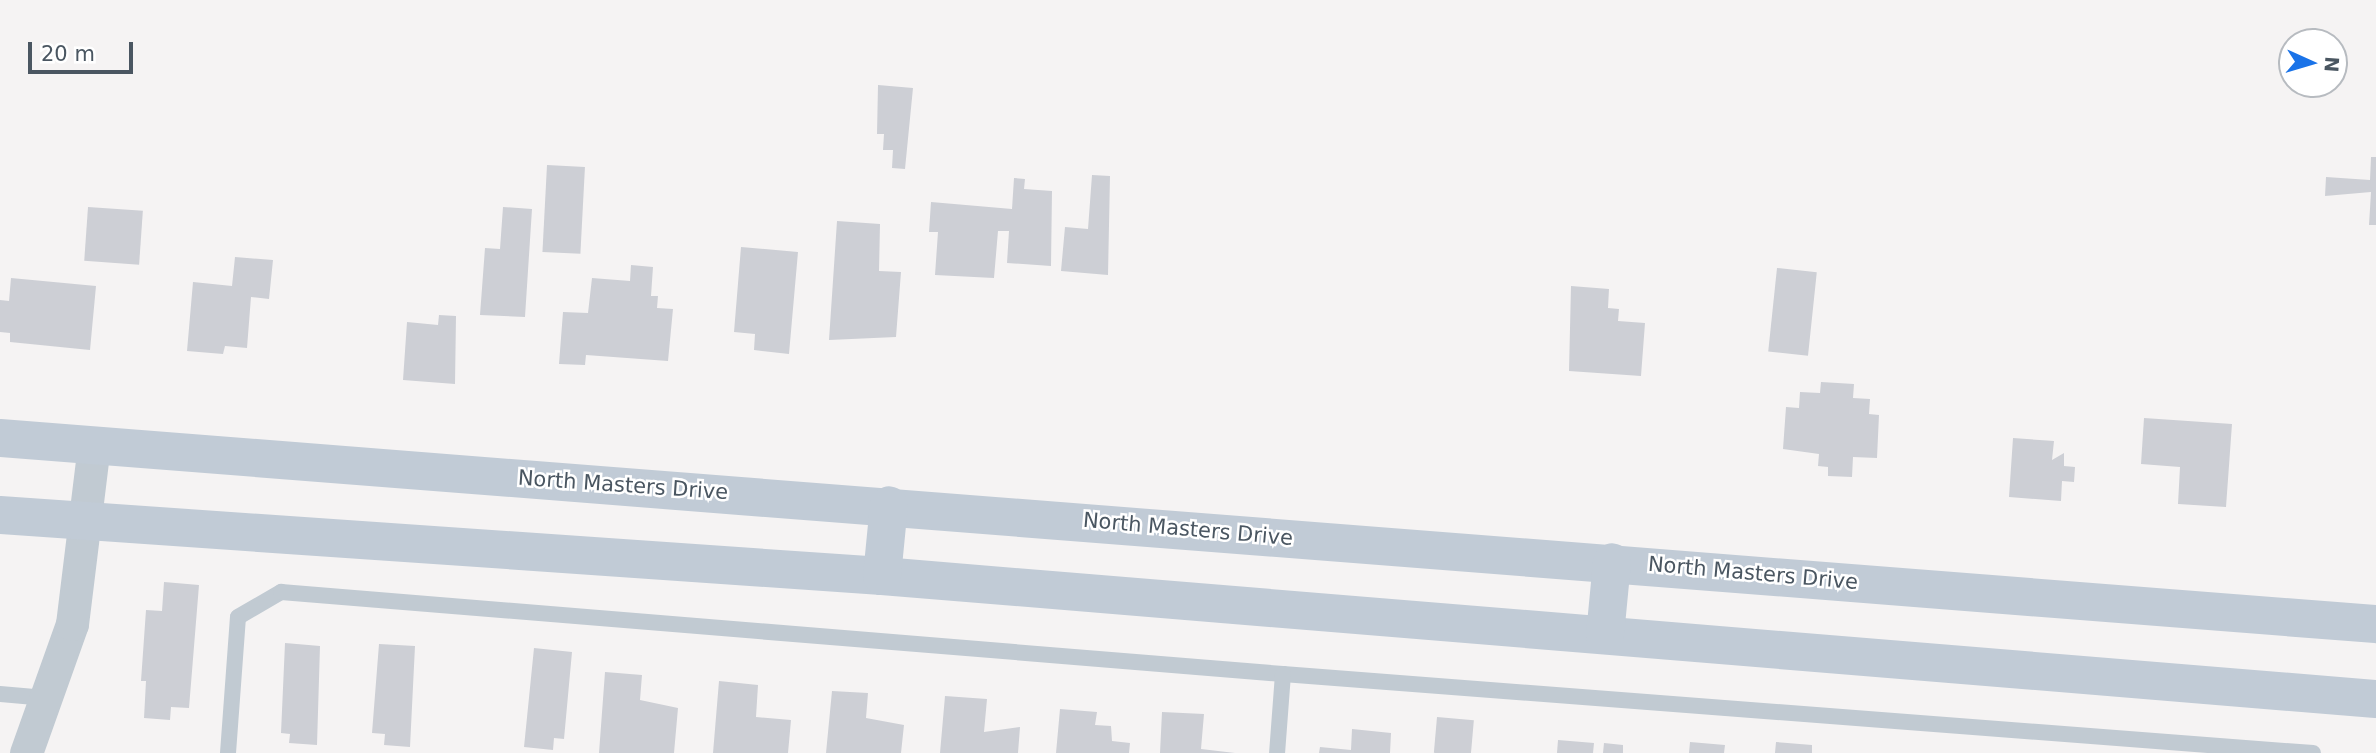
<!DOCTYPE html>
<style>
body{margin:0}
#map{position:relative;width:2376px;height:753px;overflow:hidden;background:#f5f3f3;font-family:"DejaVu Sans",sans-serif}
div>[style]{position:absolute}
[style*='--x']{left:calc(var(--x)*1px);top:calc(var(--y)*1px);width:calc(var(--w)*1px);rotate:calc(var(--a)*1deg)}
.building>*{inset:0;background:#cdcfd5;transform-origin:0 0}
.service>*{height:16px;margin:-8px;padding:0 8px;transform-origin:8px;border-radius:8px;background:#c1cad2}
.minor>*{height:33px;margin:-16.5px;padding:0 16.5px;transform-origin:16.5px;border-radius:16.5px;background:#c1cad2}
.secondary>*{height:38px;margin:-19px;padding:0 19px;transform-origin:19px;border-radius:19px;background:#c1cbd6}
span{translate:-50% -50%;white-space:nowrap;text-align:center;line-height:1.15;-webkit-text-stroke:5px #fff;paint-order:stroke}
.street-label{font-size:21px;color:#4a5661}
.north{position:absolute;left:2278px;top:28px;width:70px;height:70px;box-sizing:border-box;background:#fff;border:2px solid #b7bbc0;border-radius:50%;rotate:94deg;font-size:19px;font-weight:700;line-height:28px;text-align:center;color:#4a5661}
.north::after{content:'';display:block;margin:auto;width:24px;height:32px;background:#1a73e8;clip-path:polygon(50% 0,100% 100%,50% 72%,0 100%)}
.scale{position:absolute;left:28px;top:42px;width:105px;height:32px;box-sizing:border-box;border:4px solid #4a5661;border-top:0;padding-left:9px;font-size:21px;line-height:24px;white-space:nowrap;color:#4a5661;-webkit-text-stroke:5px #fff;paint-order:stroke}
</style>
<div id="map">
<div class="building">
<i style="clip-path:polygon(878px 85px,913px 88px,905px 169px,892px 168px,893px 150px,883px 150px,884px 134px,877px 134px)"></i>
<i style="clip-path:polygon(2371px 157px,2376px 157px,2376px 225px,2369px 225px,2371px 192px,2325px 196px,2326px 177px,2370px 180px)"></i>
<i style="left:547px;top:165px;width:38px;height:87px;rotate:3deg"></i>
<i style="clip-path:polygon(1092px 175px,1110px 176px,1108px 275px,1061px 271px,1065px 227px,1088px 229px)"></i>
<i style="clip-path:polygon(1014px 178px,1025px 179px,1024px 189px,1052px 191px,1051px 266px,1007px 263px,1009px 231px,998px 231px,994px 278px,935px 275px,938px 232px,929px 232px,931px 202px,1012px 209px)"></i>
<i style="left:88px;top:207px;width:55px;height:54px;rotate:4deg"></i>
<i style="clip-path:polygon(503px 207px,532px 209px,525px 317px,480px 315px,485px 248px,500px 249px)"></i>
<i style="clip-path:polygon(837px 221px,880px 224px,879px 271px,901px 272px,896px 337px,829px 340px)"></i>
<i style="clip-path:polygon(741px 247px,798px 252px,789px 354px,754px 350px,755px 334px,734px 332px)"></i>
<i style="clip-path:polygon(235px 257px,273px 260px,269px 299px,251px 297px,247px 348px,225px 346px,223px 354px,187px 351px,193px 282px,232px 286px)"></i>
<i style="clip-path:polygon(631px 265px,653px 267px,651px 296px,658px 296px,657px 308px,673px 309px,668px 361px,586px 355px,585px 365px,559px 364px,563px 312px,588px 313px,592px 278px,630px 281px)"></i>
<i style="left:1777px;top:268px;width:40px;height:84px;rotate:6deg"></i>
<i style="clip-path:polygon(11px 278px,96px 286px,90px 350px,10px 342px,10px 333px,0 332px,0 300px,9px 301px)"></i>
<i style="clip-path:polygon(1571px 286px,1609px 289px,1608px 308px,1619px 309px,1618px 321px,1645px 323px,1641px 376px,1569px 371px)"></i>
<i style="clip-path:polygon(439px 315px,456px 316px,455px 384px,403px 380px,407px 322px,438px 325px)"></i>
<i style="clip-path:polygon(1821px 382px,1854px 384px,1853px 398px,1870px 399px,1869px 414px,1879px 415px,1877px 458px,1853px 457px,1852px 477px,1828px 476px,1828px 467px,1818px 466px,1819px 454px,1783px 449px,1786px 407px,1799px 408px,1800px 392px,1820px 393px)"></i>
<i style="clip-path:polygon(2144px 418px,2232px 424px,2226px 507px,2178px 504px,2180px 467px,2141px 464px)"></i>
<i style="clip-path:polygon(2013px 438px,2054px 441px,2052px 460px,2064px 453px,2064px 466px,2075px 467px,2074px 482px,2062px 481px,2061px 501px,2009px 497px)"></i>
<i style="clip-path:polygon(164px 582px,199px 585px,189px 708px,171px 707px,170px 720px,144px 718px,146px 681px,141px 681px,146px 610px,162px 611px)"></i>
<i style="clip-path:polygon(285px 643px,320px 646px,317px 745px,289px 743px,290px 734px,281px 733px)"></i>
<i style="clip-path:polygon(379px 644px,415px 646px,410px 747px,384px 745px,385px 734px,372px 733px)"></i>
<i style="clip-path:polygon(534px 648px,572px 652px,564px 739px,554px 738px,553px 750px,524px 747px)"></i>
<i style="clip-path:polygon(605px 672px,642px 675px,640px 700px,678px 708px,674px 753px,599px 753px)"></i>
<i style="clip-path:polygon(719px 681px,758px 685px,756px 717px,791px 720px,788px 753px,713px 753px)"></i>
<i style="clip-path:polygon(832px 691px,868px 693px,866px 718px,904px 725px,901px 753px,826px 753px)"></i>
<i style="clip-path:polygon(945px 696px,987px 699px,984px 732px,1020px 727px,1018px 753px,940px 753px)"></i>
<i style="clip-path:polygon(1060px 709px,1097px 712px,1095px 725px,1111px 726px,1112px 741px,1130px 743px,1129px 753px,1056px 753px)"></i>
<i style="clip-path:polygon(1162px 712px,1204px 714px,1201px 749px,1235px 753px,1160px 753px)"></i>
<i style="left:1437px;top:717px;width:37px;height:36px;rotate:5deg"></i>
<i style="clip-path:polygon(1352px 729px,1391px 733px,1390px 753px,1319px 753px,1320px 747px,1351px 750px)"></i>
<i style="clip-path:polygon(1558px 740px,1594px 743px,1593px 753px,1557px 753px)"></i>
<i style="clip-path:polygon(1690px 742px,1725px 745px,1724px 753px,1689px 753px)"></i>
<i style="clip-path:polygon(1776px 742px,1812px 745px,1812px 753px,1775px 753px)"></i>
<i style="clip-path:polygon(1604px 743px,1623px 745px,1623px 753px,1603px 753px)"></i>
</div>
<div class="service">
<i style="--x:1283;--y:674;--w:1033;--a:4.39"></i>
<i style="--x:0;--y:694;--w:46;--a:5"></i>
<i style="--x:228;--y:753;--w:136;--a:-85.8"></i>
<i style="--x:238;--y:617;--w:50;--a:-30.2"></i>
<i style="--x:281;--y:592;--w:1005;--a:4.68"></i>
<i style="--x:1283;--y:674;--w:79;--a:94.3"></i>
</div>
<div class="minor">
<i style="--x:26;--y:753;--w:137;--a:-70.4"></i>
<i style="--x:72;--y:624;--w:180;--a:-83"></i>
</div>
<div class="secondary">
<i style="--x:0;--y:438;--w:2383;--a:4.48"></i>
<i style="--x:0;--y:515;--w:884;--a:3.96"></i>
<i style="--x:882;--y:576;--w:1499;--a:4.71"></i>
<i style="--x:882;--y:576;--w:71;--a:-84.4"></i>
<i style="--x:1605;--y:635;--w:73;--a:-84.5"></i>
</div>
<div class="street-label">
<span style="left:623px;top:485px;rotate:4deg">North Masters Drive</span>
<span style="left:1188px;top:529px;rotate:5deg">North Masters Drive</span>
<span style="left:1753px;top:573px;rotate:5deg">North Masters Drive</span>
</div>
<div class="north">N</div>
<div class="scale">20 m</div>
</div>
